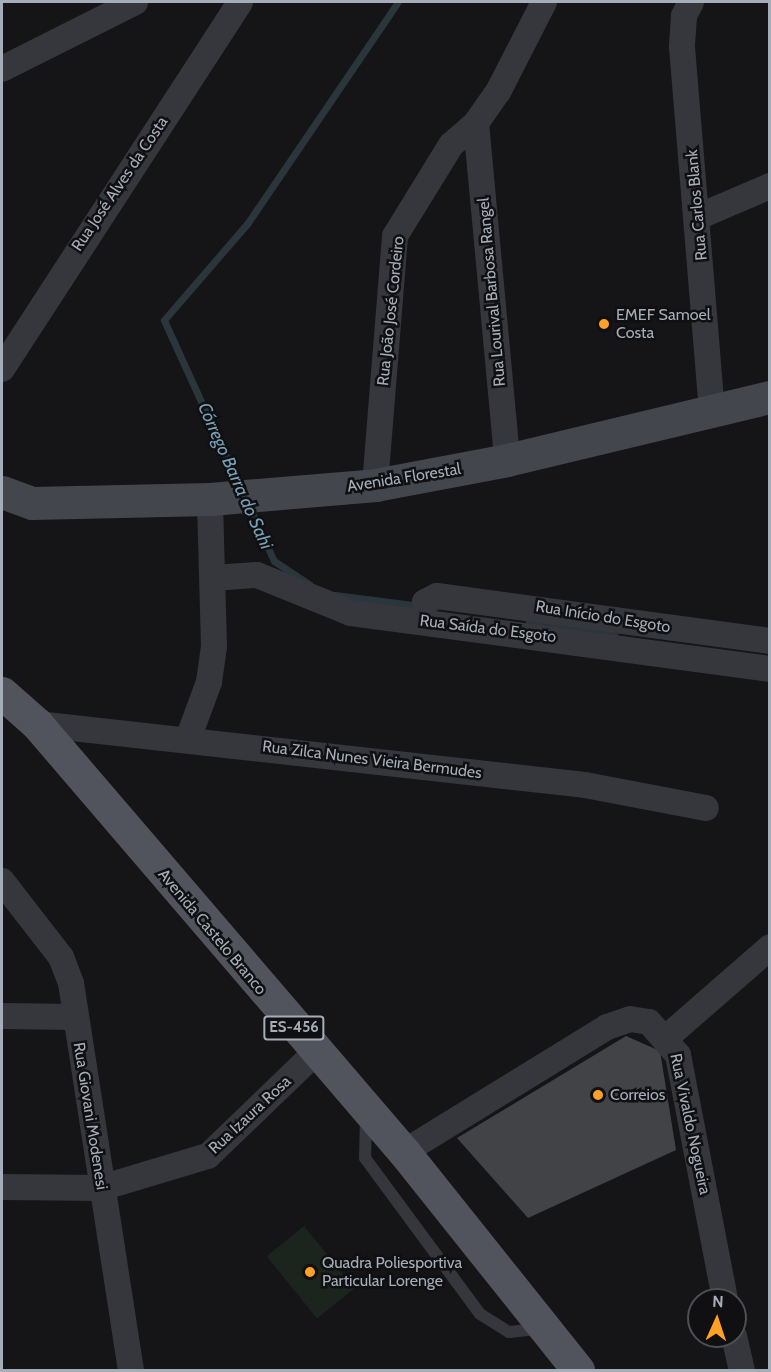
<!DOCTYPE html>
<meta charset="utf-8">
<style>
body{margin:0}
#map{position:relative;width:771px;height:1372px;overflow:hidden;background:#151517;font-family:Cabin,sans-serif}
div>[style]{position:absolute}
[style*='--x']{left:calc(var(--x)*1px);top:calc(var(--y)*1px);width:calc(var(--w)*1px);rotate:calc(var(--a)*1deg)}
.green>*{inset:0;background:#1c251d;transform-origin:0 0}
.stream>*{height:7px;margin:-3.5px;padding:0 3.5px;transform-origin:3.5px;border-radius:3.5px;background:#2a363c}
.building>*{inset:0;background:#414347}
.lane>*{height:12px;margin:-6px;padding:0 6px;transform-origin:6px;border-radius:6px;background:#35373c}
.street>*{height:26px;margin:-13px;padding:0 13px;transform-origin:13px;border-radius:13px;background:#35373c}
.secondary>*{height:33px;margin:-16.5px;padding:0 16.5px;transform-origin:16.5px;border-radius:16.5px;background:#43464d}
.primary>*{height:33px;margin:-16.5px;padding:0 16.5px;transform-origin:16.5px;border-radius:16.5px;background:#51545c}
.dots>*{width:16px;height:16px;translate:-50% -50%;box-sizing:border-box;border:3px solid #101012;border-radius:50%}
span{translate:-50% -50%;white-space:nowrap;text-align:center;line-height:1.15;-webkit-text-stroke:5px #101012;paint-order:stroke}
.shield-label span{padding:2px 4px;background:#101012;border:2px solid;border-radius:4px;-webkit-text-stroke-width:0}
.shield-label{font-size:15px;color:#a5adb8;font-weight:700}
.street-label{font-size:16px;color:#a5adb8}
.poi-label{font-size:16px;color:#a5adb8}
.left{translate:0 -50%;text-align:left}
.water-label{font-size:18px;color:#79a0b7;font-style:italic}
.frame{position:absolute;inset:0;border:3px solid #a5adb8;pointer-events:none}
.north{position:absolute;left:687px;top:1288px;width:60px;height:60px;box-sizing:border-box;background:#101012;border:2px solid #4c4f54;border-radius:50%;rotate:3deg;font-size:16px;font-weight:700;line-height:24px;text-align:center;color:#a5adb8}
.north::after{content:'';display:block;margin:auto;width:21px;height:27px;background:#ffa125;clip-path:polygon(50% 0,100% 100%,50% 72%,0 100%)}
</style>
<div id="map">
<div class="green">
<i style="left:304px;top:1226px;width:80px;height:48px;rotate:51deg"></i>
</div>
<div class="stream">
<i style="--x:240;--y:487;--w:183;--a:-114.5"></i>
<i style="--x:164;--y:320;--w:127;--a:-49.2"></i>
<i style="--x:247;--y:224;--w:268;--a:-55.8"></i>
<i style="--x:249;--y:506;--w:60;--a:65.6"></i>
<i style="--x:274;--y:561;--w:42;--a:33.3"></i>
<i style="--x:335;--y:595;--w:86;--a:7.4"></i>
<i style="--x:529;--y:621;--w:87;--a:9.9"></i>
</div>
<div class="building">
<i style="clip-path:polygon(626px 1036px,660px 1051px,676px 1150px,528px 1218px,457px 1138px)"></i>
</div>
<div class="lane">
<i style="--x:366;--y:1118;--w:40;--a:91.4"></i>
<i style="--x:365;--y:1158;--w:194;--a:53.6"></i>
<i style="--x:480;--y:1314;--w:34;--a:32"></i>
<i style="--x:509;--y:1332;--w:31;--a:-6"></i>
</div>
<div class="street">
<i style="--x:691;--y:2;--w:16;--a:117"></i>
<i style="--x:684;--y:16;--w:31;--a:94"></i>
<i style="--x:682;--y:47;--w:364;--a:85.3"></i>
<i style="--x:2;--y:69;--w:149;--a:-26.7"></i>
<i style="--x:476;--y:123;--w:338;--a:84.7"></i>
<i style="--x:700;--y:216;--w:76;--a:-23.2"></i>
<i style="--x:2;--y:369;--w:437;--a:-57"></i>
<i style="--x:375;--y:485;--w:250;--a:-85.4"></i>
<i style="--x:395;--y:236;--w:107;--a:-58.4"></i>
<i style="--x:451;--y:145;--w:33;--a:-41"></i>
<i style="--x:476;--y:123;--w:38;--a:-55"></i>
<i style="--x:498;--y:92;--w:101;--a:-62.9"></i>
<i style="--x:213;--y:578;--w:44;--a:-3.9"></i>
<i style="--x:257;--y:575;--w:101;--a:22"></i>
<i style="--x:351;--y:613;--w:423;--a:7.6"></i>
<i style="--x:423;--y:621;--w:19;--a:-84"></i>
<i style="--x:425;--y:602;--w:13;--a:-27"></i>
<i style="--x:437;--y:596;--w:336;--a:7.7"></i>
<i style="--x:37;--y:724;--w:551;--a:6.35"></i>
<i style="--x:585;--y:785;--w:123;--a:10.8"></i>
<i style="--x:188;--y:739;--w:61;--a:-69.8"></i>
<i style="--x:209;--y:682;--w:36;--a:-82"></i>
<i style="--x:214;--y:646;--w:147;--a:-91.6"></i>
<i style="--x:2;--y:881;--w:96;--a:52.2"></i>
<i style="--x:61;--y:957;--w:28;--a:69"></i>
<i style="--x:71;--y:983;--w:392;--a:81.2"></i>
<i style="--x:2;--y:1016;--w:73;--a:0.8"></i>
<i style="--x:667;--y:1037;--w:137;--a:-41.1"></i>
<i style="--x:404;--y:1152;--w:238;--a:-31.6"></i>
<i style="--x:607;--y:1027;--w:24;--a:-19"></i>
<i style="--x:630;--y:1019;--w:19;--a:9"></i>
<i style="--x:649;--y:1022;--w:44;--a:48.7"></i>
<i style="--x:678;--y:1055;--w:249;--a:79.1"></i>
<i style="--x:2;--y:1187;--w:99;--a:0.6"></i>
<i style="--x:101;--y:1188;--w:112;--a:-16.7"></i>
<i style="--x:208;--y:1156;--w:149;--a:-43.9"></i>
<i style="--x:734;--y:1336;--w:35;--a:77"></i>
</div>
<div class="secondary">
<i style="--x:2;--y:492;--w:32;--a:20"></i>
<i style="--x:32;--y:503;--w:178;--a:-1.3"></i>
<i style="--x:210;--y:499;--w:166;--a:-4.8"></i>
<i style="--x:375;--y:485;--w:134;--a:-10.7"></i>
<i style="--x:507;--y:460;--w:270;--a:-13.5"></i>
</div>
<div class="primary">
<i style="--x:2;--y:693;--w:47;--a:41.5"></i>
<i style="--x:37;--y:724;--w:564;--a:49.39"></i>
<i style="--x:404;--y:1152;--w:279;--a:51.4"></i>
</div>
<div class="dots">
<i style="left:604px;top:324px;background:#ffa125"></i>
<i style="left:598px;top:1095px;background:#ffa125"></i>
<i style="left:310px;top:1272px;background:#ffa125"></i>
</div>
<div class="shield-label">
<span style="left:294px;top:1028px">ES-456</span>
</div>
<div class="street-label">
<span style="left:120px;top:184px;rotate:-56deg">Rua José Alves da Costa</span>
<span style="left:697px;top:205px;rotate:-95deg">Rua Carlos Blank</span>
<span style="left:492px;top:292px;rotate:-95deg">Rua Lourival Barbosa Rangel</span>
<span style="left:391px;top:311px;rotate:-84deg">Rua João José Cordeiro</span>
<span style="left:404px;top:478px;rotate:-9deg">Avenida Florestal</span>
<span style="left:603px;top:617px;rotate:9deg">Rua Início do Esgoto</span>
<span style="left:488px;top:629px;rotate:7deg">Rua Saída do Esgoto</span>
<span style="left:372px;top:760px;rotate:7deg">Rua Zilca Nunes Vieira Bermudes</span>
<span style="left:212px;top:932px;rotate:50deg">Avenida Castelo Branco</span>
<span style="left:250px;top:1115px;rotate:-43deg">Rua Izaura Rosa</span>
<span style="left:90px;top:1116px;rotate:81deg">Rua Giovani Modenesi</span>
<span style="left:690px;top:1124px;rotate:78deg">Rua Vivaldo Nogueira</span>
</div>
<div class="poi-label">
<span class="left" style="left:616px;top:324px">EMEF Samoel<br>Costa</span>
<span class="left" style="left:610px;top:1095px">Correios</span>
<span class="left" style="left:322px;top:1272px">Quadra Poliesportiva<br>Particular Lorenge</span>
</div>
<div class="water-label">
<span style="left:235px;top:476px;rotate:66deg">Córrego Barra do Sahi</span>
</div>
<div class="frame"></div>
<div class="north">N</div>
</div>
